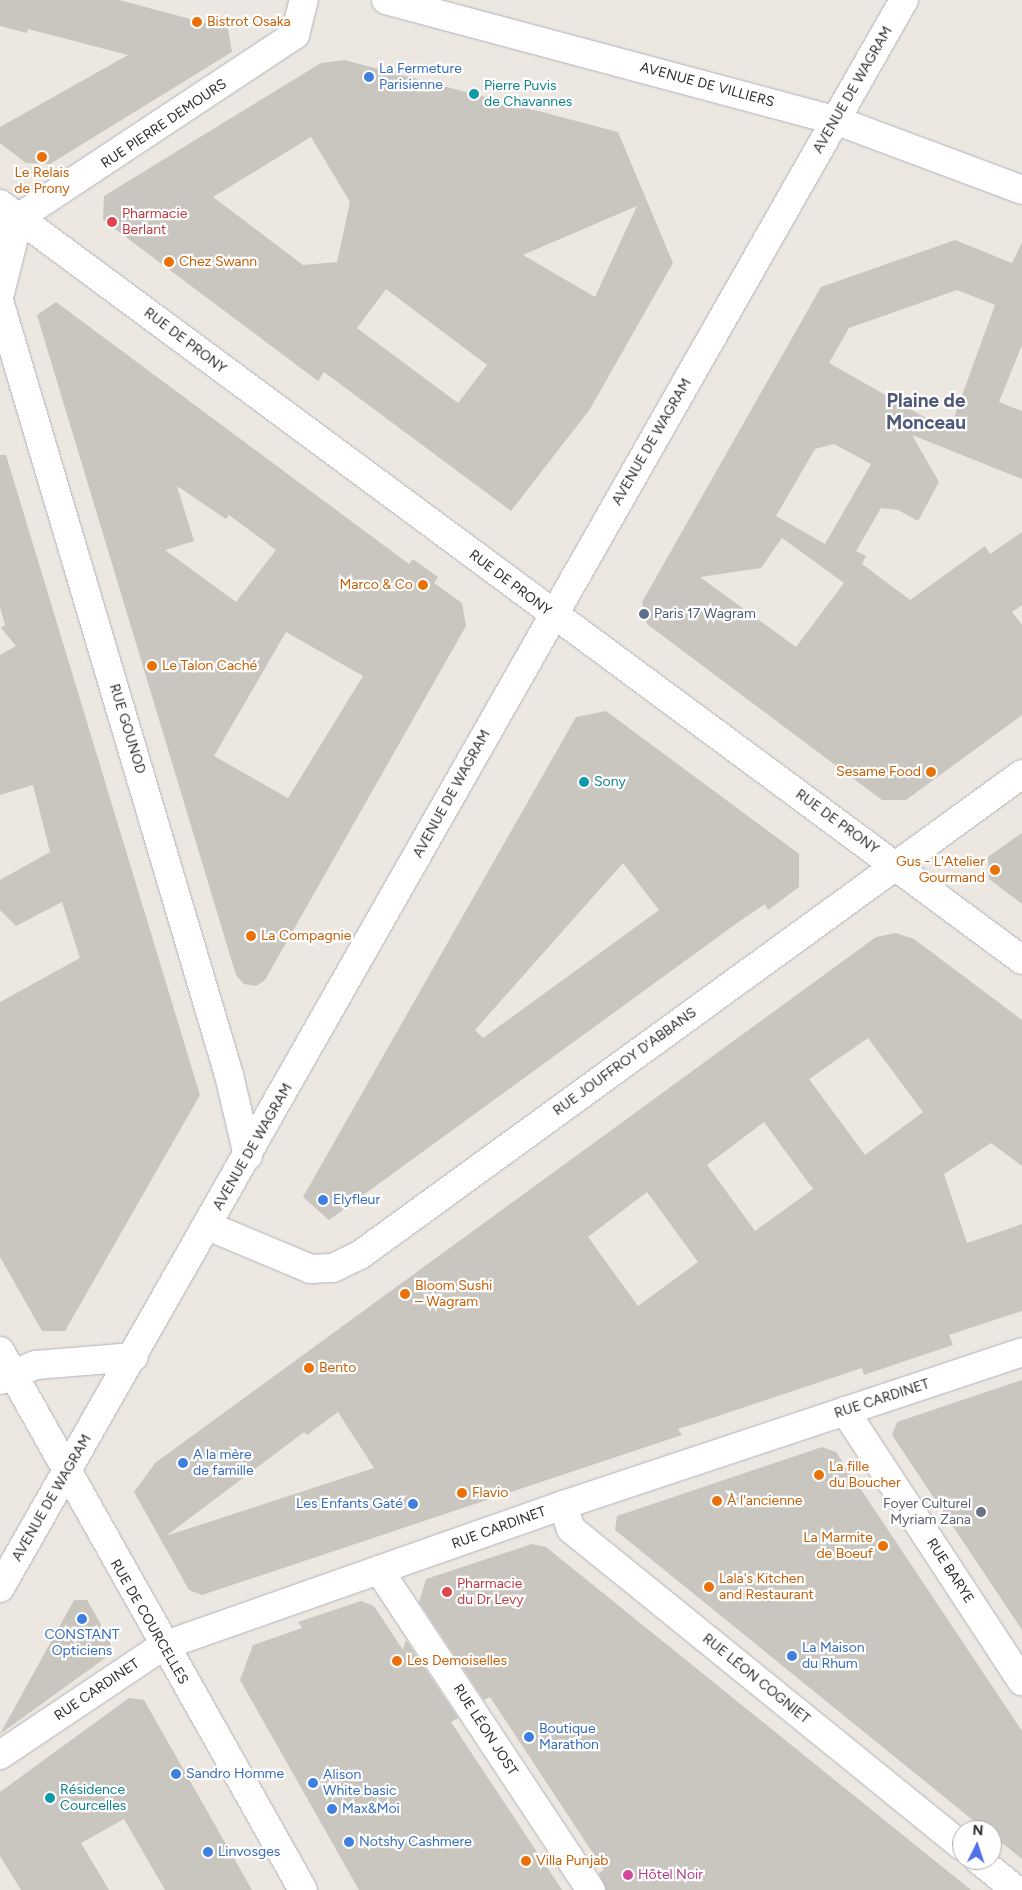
<!DOCTYPE html>
<meta charset="utf-8">
<style>
body{margin:0}
#map{position:relative;width:1022px;height:1890px;overflow:hidden;background:#ede7e1;font-family:Figtree,sans-serif}
div>[style]{position:absolute}
[style*='--x']{left:calc(var(--x)*1px);top:calc(var(--y)*1px);width:calc(var(--w)*1px);rotate:calc(var(--a)*1deg)}
.building>*{inset:0;background:#c9c5bf}
.roads{filter:drop-shadow(0 0 1px #b1b3bb) drop-shadow(0 0 1px #b1b3bb)}
.street>*{height:28px;margin:-14px;padding:0 14px;transform-origin:14px;border-radius:14px;background:#fff}
.secondary>*{height:28px;margin:-14px;padding:0 14px;transform-origin:14px;border-radius:14px;background:#fff}
.dots>*{width:14px;height:14px;translate:-50% -50%;box-sizing:border-box;border:2px solid #fff;border-radius:50%}
span{translate:-50% -50%;white-space:nowrap;text-align:center;line-height:1.15;-webkit-text-stroke:4.5px #fff;paint-order:stroke}
.food-label{font-size:14px;color:#c56008}
.left{translate:0 -50%;text-align:left}
.right{translate:-100% -50%;text-align:right}
.shop-label{font-size:14px;color:#366cbe}
.street-label{font-size:14px;color:#2d2d2d}
.culture-label{font-size:14px;color:#0d838f}
.health-label{font-size:14px;color:#be3a42}
.service-label{font-size:14px;color:#4e5e75}
.worship-label{font-size:14px;color:#5b616d}
.hotel-label{font-size:14px;color:#b23c85}
.district-label{font-size:19px;color:#51597a;font-weight:700}
.north{position:absolute;left:952px;top:1820px;width:50px;height:50px;box-sizing:border-box;background:#fff;border:1px solid #ababab;border-radius:50%;rotate:4deg;font-size:14px;font-weight:700;line-height:20px;text-align:center;color:#2d2d2d}
.north::after{content:'';display:block;margin:auto;width:18px;height:22px;background:#5170e9;clip-path:polygon(50% 0,100% 100%,50% 72%,0 100%)}
</style>
<div id="map">
<div class="building">
<i style="clip-path:polygon(0 0,119px 0,228px 29px,232px 52px,50px 164px,26px 163px,0 143px,0 127px,128px 55px,28px 29px,27px 33px,0 26px)"></i>
<i style="clip-path:polygon(evenodd,344px 60px,618px 132px,673px 263px,590px 409px,511px 511px,324px 372px,318px 381px,103px 220px,104px 196px,321px 63px,344px 60px,311px 137px,350px 202px,337px 262px,303px 265px,213px 197px,311px 137px,344px 60px,637px 206px,595px 297px,523px 255px,637px 206px,344px 60px,386px 289px,487px 365px,458px 403px,357px 328px,386px 289px)"></i>
<i style="clip-path:polygon(evenodd,955px 240px,1012px 263px,1022px 242px,1022px 345px,999px 402px,1022px 411px,1022px 479px,942px 447px,946px 438px,942px 447px,912px 435px,939px 482px,918px 521px,898px 510px,881px 508px,856px 551px,866px 556px,862px 564px,910px 600px,985px 546px,990px 554px,1022px 532px,1022px 605px,1012px 612px,1022px 625px,1022px 715px,906px 800px,882px 800px,647px 624px,642px 602px,821px 287px,955px 240px,957px 290px,995px 305px,949px 431px,829px 363px,849px 328px,957px 290px,955px 240px,834px 444px,871px 464px,825px 544px,776px 516px,815px 449px,834px 444px,955px 240px,782px 538px,844px 583px,796px 647px,700px 577px,761px 568px,782px 538px)"></i>
<i style="clip-path:polygon(evenodd,56px 302px,409px 564px,413px 559px,438px 577px,434px 583px,462px 603px,466px 626px,265px 980px,256px 986px,244px 984px,236px 975px,37px 315px,56px 302px,177px 486px,226px 519px,229px 515px,276px 550px,236px 602px,165px 550px,194px 541px,177px 486px,56px 302px,286px 632px,363px 676px,288px 798px,214px 756px,286px 632px)"></i>
<i style="clip-path:polygon(0 455px,6px 455px,200px 1095px,65px 1331px,42px 1331px,0 1257px,0 1002px,80px 958px,62px 902px,16px 926px,0 910px,0 880px,50px 852px,33px 785px,0 795px,0 655px,16px 646px,1px 628px,5px 625px,0 607px)"></i>
<i style="clip-path:polygon(evenodd,606px 711px,799px 854px,799px 887px,768px 910px,765px 904px,737px 923px,329px 1220px,303px 1197px,576px 717px,606px 711px,623px 863px,659px 910px,483px 1038px,475px 1030px,623px 863px)"></i>
<i style="clip-path:polygon(1022px 833px,1022px 904px,989px 879px,988px 857px)"></i>
<i style="clip-path:polygon(evenodd,896px 933px,914px 939px,1022px 1020px,1022px 1166px,991px 1143px,944px 1174px,967px 1243px,1022px 1224px,1022px 1311px,949px 1335px,953px 1345px,905px 1361px,864px 1375px,862px 1368px,709px 1419px,678px 1429px,682px 1435px,202px 1595px,189px 1590px,134px 1492px,155px 1463px,876px 937px,896px 933px,868px 1038px,923px 1112px,865px 1155px,809px 1079px,868px 1038px,896px 933px,764px 1122px,813px 1189px,755px 1231px,707px 1165px,764px 1122px,896px 933px,647px 1192px,698px 1262px,638px 1306px,588px 1237px,647px 1192px,896px 933px,338px 1412px,374px 1468px,166px 1536px,304px 1432px,307px 1435px,338px 1412px)"></i>
<i style="clip-path:polygon(1022px 1380px,1022px 1630px,892px 1435px,897px 1422px)"></i>
<i style="clip-path:polygon(822px 1447px,836px 1452px,1022px 1731px,1022px 1859px,992px 1835px,992px 1830px,985px 1830px,615px 1530px,617px 1516px)"></i>
<i style="clip-path:polygon(532px 1544px,546px 1547px,971px 1890px,606px 1890px,599px 1873px,604px 1870px,490px 1697px,484px 1700px,419px 1602px,426px 1579px)"></i>
<i style="clip-path:polygon(74px 1600px,87px 1600px,111px 1642px,108px 1656px,0 1734px)"></i>
<i style="clip-path:polygon(361px 1601px,374px 1606px,403px 1650px,406px 1640px,458px 1718px,451px 1722px,562px 1890px,359px 1890px,240px 1680px,253px 1645px,302px 1628px,298px 1622px)"></i>
<i style="clip-path:polygon(129px 1698px,144px 1700px,252px 1890px,165px 1890px,124px 1819px,81px 1843px,109px 1890px,21px 1890px,0 1856px,0 1792px)"></i>
</div>
<div class="roads">
<div class="street">
<i style="--x:0;--y:204;--w:1271;--a:36.49"></i>
<i style="--x:0;--y:230;--w:354;--a:-33.5"></i>
<i style="--x:295;--y:35;--w:36;--a:-76"></i>
<i style="--x:0;--y:293;--w:77;--a:-75.8"></i>
<i style="--x:0;--y:304;--w:804;--a:73.46"></i>
<i style="--x:229;--y:1075;--w:83;--a:76.8"></i>
<i style="--x:208;--y:1226;--w:112;--a:22.7"></i>
<i style="--x:311;--y:1269;--w:22;--a:-3"></i>
<i style="--x:333;--y:1268;--w:30;--a:-26"></i>
<i style="--x:360;--y:1255;--w:818;--a:-36"></i>
<i style="--x:0;--y:1380;--w:39;--a:-23"></i>
<i style="--x:36;--y:1365;--w:98;--a:-4.7"></i>
<i style="--x:845;--y:1411;--w:323;--a:56.8"></i>
<i style="--x:563;--y:1505;--w:25;--a:72"></i>
<i style="--x:571;--y:1529;--w:503;--a:39.03"></i>
<i style="--x:379;--y:1570;--w:384;--a:56.5"></i>
<i style="--x:0;--y:1755;--w:196;--a:-33.8"></i>
<i style="--x:163;--y:1646;--w:424;--a:-19.4"></i>
<i style="--x:563;--y:1505;--w:484;--a:-18.4"></i>
<i style="--x:979;--y:1860;--w:48;--a:39"></i>
</div>
<div class="secondary">
<i style="--x:386;--y:0;--w:465;--a:15"></i>
<i style="--x:835;--y:120;--w:200;--a:20.5"></i>
<i style="--x:0;--y:1351;--w:618;--a:60.66"></i>
<i style="--x:0;--y:1588;--w:1827;--a:-60.35"></i>
</div>
</div>
<div class="dots">
<i style="left:197px;top:22px;background:#e8710a"></i>
<i style="left:369px;top:77px;background:#3f7fe0"></i>
<i style="left:474px;top:94px;background:#0f9aa8"></i>
<i style="left:42px;top:157px;background:#e8710a"></i>
<i style="left:112px;top:222px;background:#e0444e"></i>
<i style="left:169px;top:262px;background:#e8710a"></i>
<i style="left:423px;top:585px;background:#e8710a"></i>
<i style="left:644px;top:614px;background:#5c6f8a"></i>
<i style="left:152px;top:666px;background:#e8710a"></i>
<i style="left:931px;top:772px;background:#e8710a"></i>
<i style="left:584px;top:782px;background:#0f9aa8"></i>
<i style="left:995px;top:870px;background:#e8710a"></i>
<i style="left:251px;top:936px;background:#e8710a"></i>
<i style="left:323px;top:1200px;background:#3f7fe0"></i>
<i style="left:405px;top:1294px;background:#e8710a"></i>
<i style="left:309px;top:1368px;background:#e8710a"></i>
<i style="left:183px;top:1463px;background:#3f7fe0"></i>
<i style="left:819px;top:1475px;background:#e8710a"></i>
<i style="left:462px;top:1493px;background:#e8710a"></i>
<i style="left:717px;top:1501px;background:#e8710a"></i>
<i style="left:413px;top:1504px;background:#3f7fe0"></i>
<i style="left:981px;top:1512px;background:#6b7280"></i>
<i style="left:883px;top:1546px;background:#e8710a"></i>
<i style="left:709px;top:1587px;background:#e8710a"></i>
<i style="left:447px;top:1592px;background:#e0444e"></i>
<i style="left:82px;top:1619px;background:#3f7fe0"></i>
<i style="left:792px;top:1656px;background:#3f7fe0"></i>
<i style="left:397px;top:1661px;background:#e8710a"></i>
<i style="left:529px;top:1737px;background:#3f7fe0"></i>
<i style="left:176px;top:1774px;background:#3f7fe0"></i>
<i style="left:313px;top:1783px;background:#3f7fe0"></i>
<i style="left:50px;top:1798px;background:#0f9aa8"></i>
<i style="left:332px;top:1809px;background:#3f7fe0"></i>
<i style="left:349px;top:1842px;background:#3f7fe0"></i>
<i style="left:208px;top:1852px;background:#3f7fe0"></i>
<i style="left:526px;top:1861px;background:#e8710a"></i>
<i style="left:628px;top:1875px;background:#d1479c"></i>
</div>
<div class="food-label">
<span class="left" style="left:207px;top:22px">Bistrot Osaka</span>
<span style="left:42px;top:181px">Le Relais<br>de Prony</span>
<span class="left" style="left:179px;top:262px">Chez Swann</span>
<span class="right" style="left:413px;top:585px">Marco &amp; Co</span>
<span class="left" style="left:162px;top:666px">Le Talon Caché</span>
<span class="right" style="left:921px;top:772px">Sesame Food</span>
<span class="right" style="left:985px;top:870px">Gus - L'Atelier<br>Gourmand</span>
<span class="left" style="left:261px;top:936px">La Compagnie</span>
<span class="left" style="left:415px;top:1294px">Bloom Sushi<br>– Wagram</span>
<span class="left" style="left:319px;top:1368px">Bento</span>
<span class="left" style="left:829px;top:1475px">La fille<br>du Boucher</span>
<span class="left" style="left:472px;top:1493px">Flavio</span>
<span class="left" style="left:727px;top:1501px">À l'ancienne</span>
<span class="right" style="left:873px;top:1546px">La Marmite<br>de Boeuf</span>
<span class="left" style="left:719px;top:1587px">Lala's Kitchen<br>and Restaurant</span>
<span class="left" style="left:407px;top:1661px">Les Demoiselles</span>
<span class="left" style="left:536px;top:1861px">Villa Punjab</span>
</div>
<div class="shop-label">
<span class="left" style="left:379px;top:77px">La Fermeture<br>Parisienne</span>
<span class="left" style="left:333px;top:1200px">Elyfleur</span>
<span class="left" style="left:193px;top:1463px">A la mère<br>de famille</span>
<span class="right" style="left:403px;top:1504px">Les Enfants Gaté</span>
<span style="left:82px;top:1643px">CONSTANT<br>Opticiens</span>
<span class="left" style="left:802px;top:1656px">La Maison<br>du Rhum</span>
<span class="left" style="left:539px;top:1737px">Boutique<br>Marathon</span>
<span class="left" style="left:186px;top:1774px">Sandro Homme</span>
<span class="left" style="left:323px;top:1783px">Alison<br>White basic</span>
<span class="left" style="left:342px;top:1809px">Max&amp;Moi</span>
<span class="left" style="left:359px;top:1842px">Notshy Cashmere</span>
<span class="left" style="left:218px;top:1852px">Linvosges</span>
</div>
<div class="street-label">
<span style="left:707px;top:85px;rotate:15deg">AVENUE DE VILLIERS</span>
<span style="left:853px;top:90px;rotate:-60deg">AVENUE DE WAGRAM</span>
<span style="left:164px;top:124px;rotate:-34deg">RUE PIERRE DEMOURS</span>
<span style="left:185px;top:341px;rotate:37deg">RUE DE PRONY</span>
<span style="left:652px;top:442px;rotate:-60deg">AVENUE DE WAGRAM</span>
<span style="left:510px;top:583px;rotate:37deg">RUE DE PRONY</span>
<span style="left:127px;top:729px;rotate:73deg">RUE GOUNOD</span>
<span style="left:452px;top:794px;rotate:-61deg">AVENUE DE WAGRAM</span>
<span style="left:837px;top:822px;rotate:36deg">RUE DE PRONY</span>
<span style="left:625px;top:1062px;rotate:-36deg">RUE JOUFFROY D'ABBANS</span>
<span style="left:253px;top:1147px;rotate:-60deg">AVENUE DE WAGRAM</span>
<span style="left:882px;top:1399px;rotate:-18deg">RUE CARDINET</span>
<span style="left:52px;top:1498px;rotate:-60deg">AVENUE DE WAGRAM</span>
<span style="left:499px;top:1528px;rotate:-20deg">RUE CARDINET</span>
<span style="left:950px;top:1571px;rotate:57deg">RUE BARYE</span>
<span style="left:149px;top:1622px;rotate:60deg">RUE DE COURCELLES</span>
<span style="left:756px;top:1679px;rotate:39deg">RUE LÉON COGNIET</span>
<span style="left:97px;top:1690px;rotate:-34deg">RUE CARDINET</span>
<span style="left:485px;top:1730px;rotate:57deg">RUE LÉON JOST</span>
</div>
<div class="culture-label">
<span class="left" style="left:484px;top:94px">Pierre Puvis<br>de Chavannes</span>
<span class="left" style="left:594px;top:782px">Sony</span>
<span class="left" style="left:60px;top:1798px">Résidence<br>Courcelles</span>
</div>
<div class="health-label">
<span class="left" style="left:122px;top:222px">Pharmacie<br>Berlant</span>
<span class="left" style="left:457px;top:1592px">Pharmacie<br>du Dr Levy</span>
</div>
<div class="service-label">
<span class="left" style="left:654px;top:614px">Paris 17 Wagram</span>
</div>
<div class="worship-label">
<span class="right" style="left:971px;top:1512px">Foyer Culturel<br>Myriam Zana</span>
</div>
<div class="hotel-label">
<span class="left" style="left:638px;top:1875px">Hôtel Noir</span>
</div>
<div class="district-label">
<span style="left:926px;top:412px">Plaine de<br>Monceau</span>
</div>
<div class="north">N</div>
</div>
